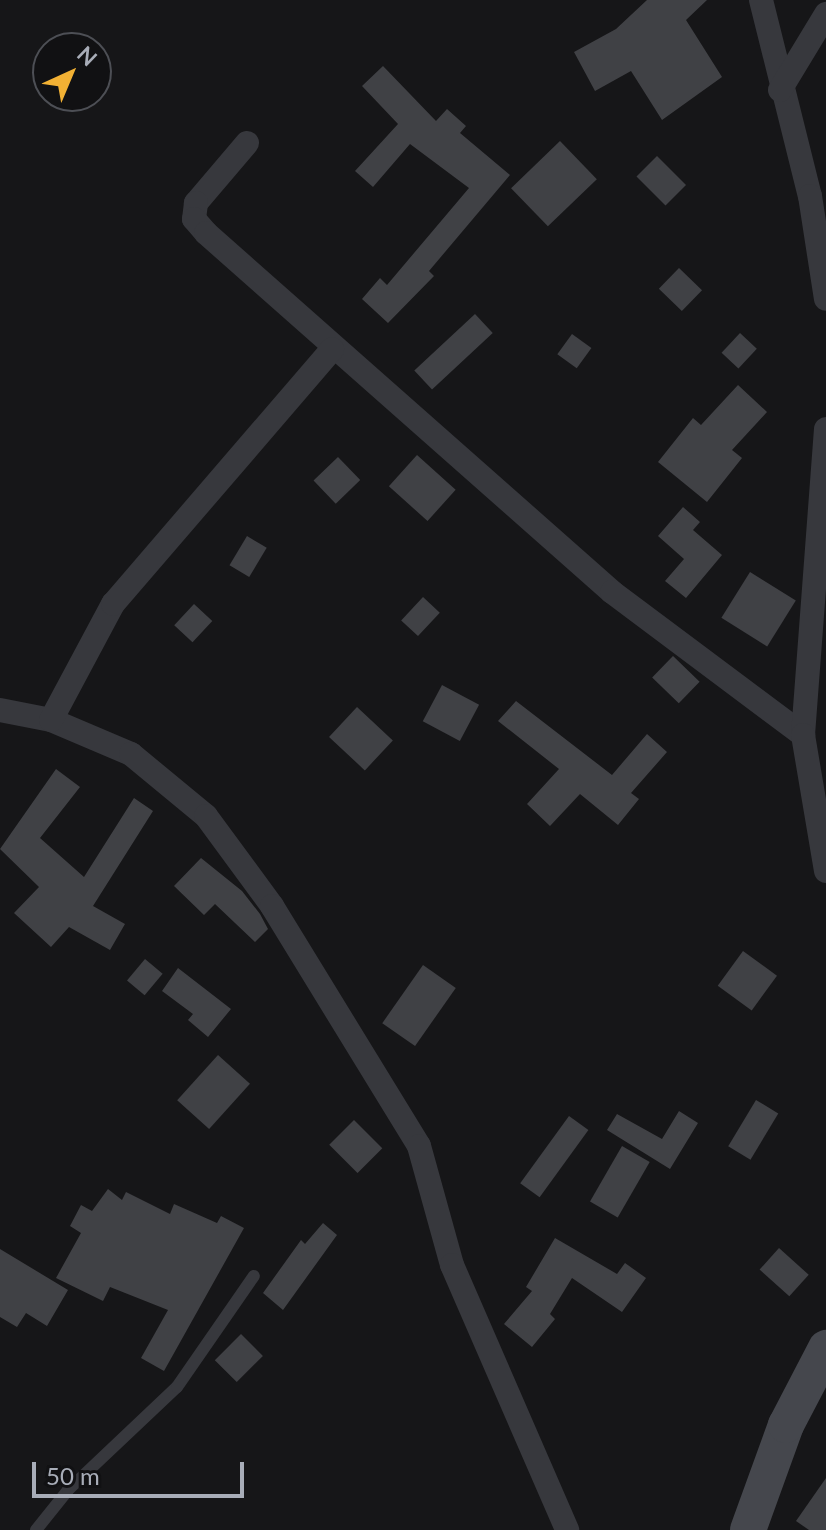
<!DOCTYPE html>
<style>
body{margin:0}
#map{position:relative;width:826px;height:1530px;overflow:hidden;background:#161618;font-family:Lato,sans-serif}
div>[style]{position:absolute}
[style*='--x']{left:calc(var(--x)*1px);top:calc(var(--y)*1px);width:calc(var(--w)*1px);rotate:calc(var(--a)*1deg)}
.building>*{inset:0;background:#404145;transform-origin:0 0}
.lane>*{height:12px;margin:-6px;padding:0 6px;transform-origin:6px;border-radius:6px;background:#37383d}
.street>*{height:24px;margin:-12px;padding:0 12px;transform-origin:12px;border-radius:12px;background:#37383d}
.secondary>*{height:36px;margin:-18px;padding:0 18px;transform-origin:18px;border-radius:18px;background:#45474d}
span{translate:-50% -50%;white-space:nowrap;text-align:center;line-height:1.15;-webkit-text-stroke:7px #111113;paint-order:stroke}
.north{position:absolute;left:32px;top:32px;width:80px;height:80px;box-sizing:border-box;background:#111113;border:2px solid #4d4f55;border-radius:50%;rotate:44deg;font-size:22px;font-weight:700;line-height:32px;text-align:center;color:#a8adb8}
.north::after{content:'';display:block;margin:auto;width:28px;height:36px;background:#f2b134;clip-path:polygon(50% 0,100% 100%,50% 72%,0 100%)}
.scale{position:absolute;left:32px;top:1462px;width:212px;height:36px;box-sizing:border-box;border:4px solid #a8adb8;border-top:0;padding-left:10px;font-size:24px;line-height:28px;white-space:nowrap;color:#a8adb8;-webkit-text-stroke:6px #111113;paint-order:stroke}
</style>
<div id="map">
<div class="building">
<i style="clip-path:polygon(647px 0,707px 0,686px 20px,722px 77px,662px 120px,631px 71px,595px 91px,574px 52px,616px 29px)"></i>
<i style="clip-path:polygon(383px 66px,436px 121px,447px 109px,466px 126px,460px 133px,510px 175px,429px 271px,434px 276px,388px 323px,362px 299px,380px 278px,387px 285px,469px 188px,410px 144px,373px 187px,355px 171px,398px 124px,362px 86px)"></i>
<i style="left:560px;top:141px;width:53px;height:68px;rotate:46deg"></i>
<i style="left:657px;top:156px;width:41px;height:29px;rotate:45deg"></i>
<i style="left:679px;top:268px;width:32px;height:29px;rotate:44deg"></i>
<i style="left:475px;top:314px;width:26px;height:83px;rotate:47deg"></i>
<i style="left:740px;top:333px;width:23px;height:27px;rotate:43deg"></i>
<i style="left:572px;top:334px;width:24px;height:25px;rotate:36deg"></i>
<i style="clip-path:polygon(738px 385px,767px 412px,732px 450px,742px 458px,707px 502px,658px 462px,693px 418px,701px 425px)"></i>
<i style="left:417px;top:455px;width:52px;height:42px;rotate:42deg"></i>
<i style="left:338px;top:457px;width:32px;height:34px;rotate:46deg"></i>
<i style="clip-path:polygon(683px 507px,700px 522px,693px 530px,722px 555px,686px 598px,665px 581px,684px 559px,658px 536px)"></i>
<i style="left:247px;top:536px;width:23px;height:34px;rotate:31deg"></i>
<i style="left:750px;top:572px;width:54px;height:54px;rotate:32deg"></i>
<i style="left:423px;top:597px;width:23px;height:32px;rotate:43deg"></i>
<i style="left:194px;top:604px;width:25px;height:29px;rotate:43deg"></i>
<i style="left:673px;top:656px;width:37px;height:30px;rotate:44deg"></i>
<i style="left:442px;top:685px;width:42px;height:41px;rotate:28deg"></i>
<i style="clip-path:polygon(516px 701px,612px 775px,647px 734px,667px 752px,631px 793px,639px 799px,618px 825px,580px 794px,550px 826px,527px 804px,559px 769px,498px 721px)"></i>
<i style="left:357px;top:707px;width:49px;height:41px;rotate:43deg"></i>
<i style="clip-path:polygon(56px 769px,80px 787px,40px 838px,84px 877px,134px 798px,153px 811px,93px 906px,125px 924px,110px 950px,69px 927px,51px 947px,14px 913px,39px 887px,0 849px)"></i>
<i style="clip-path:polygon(201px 858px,242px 891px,260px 914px,268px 929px,255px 942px,215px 904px,204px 915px,174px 886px)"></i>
<i style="left:743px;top:951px;width:42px;height:43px;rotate:36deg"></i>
<i style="left:145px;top:959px;width:23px;height:28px;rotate:40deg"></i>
<i style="left:423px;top:965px;width:40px;height:71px;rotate:35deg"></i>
<i style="clip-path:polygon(178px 968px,231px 1009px,208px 1037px,188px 1020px,193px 1014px,162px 991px)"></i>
<i style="left:218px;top:1055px;width:43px;height:61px;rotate:42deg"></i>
<i style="left:756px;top:1100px;width:26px;height:54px;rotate:31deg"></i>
<i style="clip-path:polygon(679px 1111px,698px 1123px,670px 1169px,607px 1130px,617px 1114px,662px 1139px)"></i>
<i style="left:569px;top:1116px;width:24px;height:83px;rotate:36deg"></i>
<i style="left:354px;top:1120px;width:40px;height:35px;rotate:45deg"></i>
<i style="left:622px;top:1146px;width:32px;height:64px;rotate:30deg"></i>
<i style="clip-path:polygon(108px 1189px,122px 1200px,126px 1192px,170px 1214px,174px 1204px,217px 1223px,221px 1216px,244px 1228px,164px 1371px,141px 1358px,168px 1310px,110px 1287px,103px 1301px,56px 1278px,81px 1233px,70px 1226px,81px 1205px,92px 1211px)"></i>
<i style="clip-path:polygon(323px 1223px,337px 1235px,283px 1310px,263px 1293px,301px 1240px,305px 1244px)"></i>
<i style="clip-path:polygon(555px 1238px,617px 1274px,625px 1263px,646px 1278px,622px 1312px,572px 1278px,550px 1314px,555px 1319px,532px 1347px,504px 1324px,532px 1291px,526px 1287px)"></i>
<i style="left:779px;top:1248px;width:40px;height:29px;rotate:42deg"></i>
<i style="clip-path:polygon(0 1249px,68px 1290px,47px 1326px,26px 1313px,17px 1327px,0 1317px)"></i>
<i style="left:241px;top:1334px;width:31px;height:37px;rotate:45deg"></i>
<i style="clip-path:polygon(826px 1478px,826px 1530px,809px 1530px,796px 1521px)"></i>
</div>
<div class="lane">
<i style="--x:36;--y:1530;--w:51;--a:-51.3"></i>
<i style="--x:68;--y:1490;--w:150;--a:-43.4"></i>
<i style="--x:177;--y:1387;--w:135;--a:-55.3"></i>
</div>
<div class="street">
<i style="--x:761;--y:0;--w:202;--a:76"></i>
<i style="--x:810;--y:196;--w:104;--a:81.2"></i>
<i style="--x:780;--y:90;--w:89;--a:-58.8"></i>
<i style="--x:247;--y:143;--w:79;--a:130.4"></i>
<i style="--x:196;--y:203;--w:16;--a:97"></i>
<i style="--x:194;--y:219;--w:18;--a:49"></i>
<i style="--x:206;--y:233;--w:542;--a:41.48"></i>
<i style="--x:612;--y:592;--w:239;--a:36.8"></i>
<i style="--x:826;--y:429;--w:307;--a:94.3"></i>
<i style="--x:803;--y:735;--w:138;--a:80.4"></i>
<i style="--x:0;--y:710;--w:52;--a:11.1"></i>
<i style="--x:51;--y:720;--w:87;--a:23"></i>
<i style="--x:131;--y:754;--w:97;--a:39.6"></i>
<i style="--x:206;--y:816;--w:112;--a:53.7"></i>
<i style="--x:272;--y:906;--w:281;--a:58.5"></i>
<i style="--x:419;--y:1146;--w:123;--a:74.5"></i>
<i style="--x:452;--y:1265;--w:289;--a:66.5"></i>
<i style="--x:51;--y:720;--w:132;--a:-61.9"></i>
<i style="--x:113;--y:604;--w:336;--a:-49.3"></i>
</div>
<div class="secondary">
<i style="--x:748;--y:1530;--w:112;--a:-70.1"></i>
<i style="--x:786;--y:1425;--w:87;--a:-62.5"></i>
</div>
<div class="north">N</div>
<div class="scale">50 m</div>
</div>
